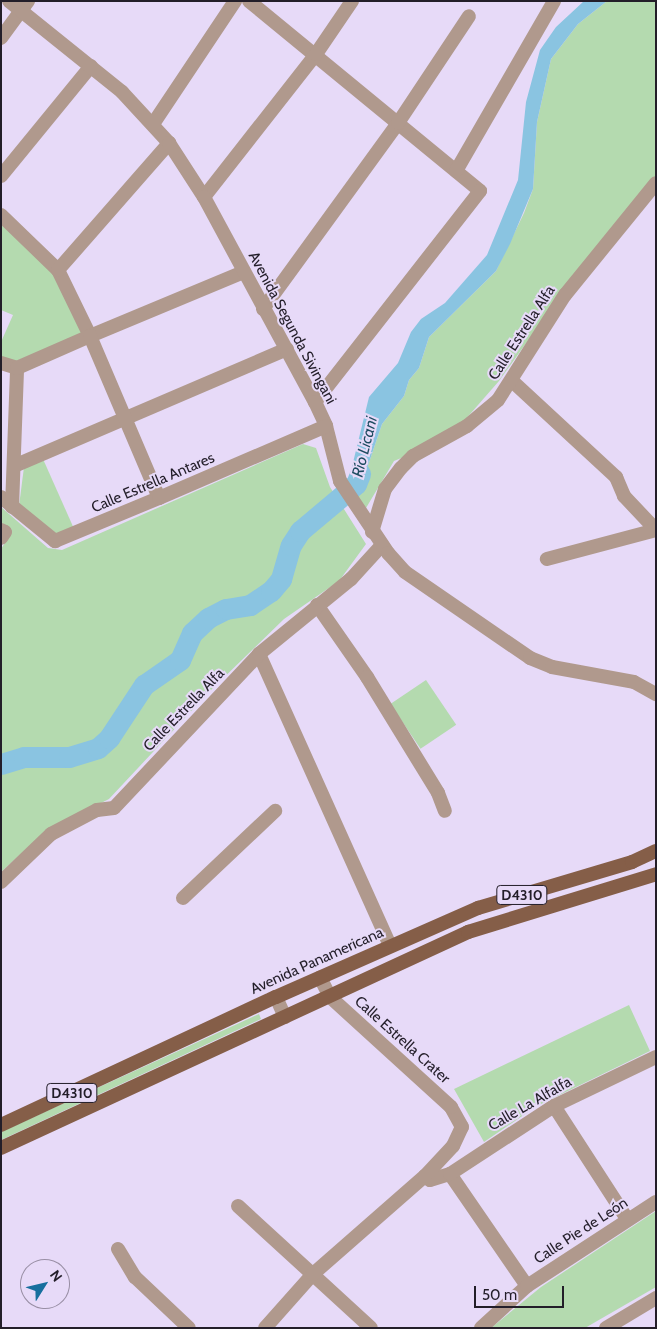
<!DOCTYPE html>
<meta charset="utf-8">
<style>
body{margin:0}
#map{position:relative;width:657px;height:1329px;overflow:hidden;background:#e7daf8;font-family:Cabin,sans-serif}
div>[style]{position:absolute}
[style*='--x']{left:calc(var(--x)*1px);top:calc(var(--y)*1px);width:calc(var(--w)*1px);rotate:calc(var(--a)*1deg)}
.green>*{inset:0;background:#b4daaf;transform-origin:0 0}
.water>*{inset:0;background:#8ac4e1}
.river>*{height:21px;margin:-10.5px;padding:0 10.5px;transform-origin:10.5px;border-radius:10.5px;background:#8ac4e1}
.minor>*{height:14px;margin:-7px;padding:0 7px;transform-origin:7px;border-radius:7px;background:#b0998d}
.tertiary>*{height:14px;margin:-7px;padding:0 7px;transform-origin:7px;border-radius:7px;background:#b0998d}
.primary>*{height:14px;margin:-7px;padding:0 7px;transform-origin:7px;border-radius:7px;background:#855e48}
span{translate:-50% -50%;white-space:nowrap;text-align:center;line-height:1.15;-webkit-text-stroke:4px #e7daf8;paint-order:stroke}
.shield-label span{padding:1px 4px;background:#e7daf8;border:1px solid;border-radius:4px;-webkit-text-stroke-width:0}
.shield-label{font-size:14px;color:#231e29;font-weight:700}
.street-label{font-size:15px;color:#231e29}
.water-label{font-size:16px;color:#1e4c61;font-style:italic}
.frame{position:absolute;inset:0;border:2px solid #231e29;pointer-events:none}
.north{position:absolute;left:20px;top:1259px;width:50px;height:50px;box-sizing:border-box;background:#e7daf8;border:1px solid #998fa5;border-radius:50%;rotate:54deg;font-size:14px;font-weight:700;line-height:20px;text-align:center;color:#231e29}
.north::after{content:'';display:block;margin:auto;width:18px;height:22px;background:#176f9e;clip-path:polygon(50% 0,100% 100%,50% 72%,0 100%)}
.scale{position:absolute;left:474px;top:1286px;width:90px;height:22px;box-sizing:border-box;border:2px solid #231e29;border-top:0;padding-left:6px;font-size:15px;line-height:18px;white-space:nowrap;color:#231e29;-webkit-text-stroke:4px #e7daf8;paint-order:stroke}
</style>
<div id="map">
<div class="green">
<i style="clip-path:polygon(607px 1px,656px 1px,656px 176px,634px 209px,571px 280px,499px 381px,457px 429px,433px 445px,394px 461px,366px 508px,357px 498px,382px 424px,404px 396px,409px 380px,419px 368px,429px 337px,496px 271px,524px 213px,533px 189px,537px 122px,551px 59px,578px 24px)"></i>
<i style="clip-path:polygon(1px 223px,54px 274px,82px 334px,14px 362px,1px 357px,1px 342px,13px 315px,1px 310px)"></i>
<i style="clip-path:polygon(303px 444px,316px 448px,330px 487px,366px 544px,339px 581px,284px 619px,211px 690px,109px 799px,46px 831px,1px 872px,1px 549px,12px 532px,1px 524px,1px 507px,48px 548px,62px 550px)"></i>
<i style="clip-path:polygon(43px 459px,75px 531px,58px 535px,19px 506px,24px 467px)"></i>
<i style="left:426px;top:680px;width:54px;height:43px;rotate:56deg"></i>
<i style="clip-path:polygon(629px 1005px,650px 1051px,537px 1106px,484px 1142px,454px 1089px)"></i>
<i style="clip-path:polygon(259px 1014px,261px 1019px,1px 1140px,1px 1132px)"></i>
<i style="clip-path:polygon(656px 1211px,656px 1287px,585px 1328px,491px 1328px,541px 1287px)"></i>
</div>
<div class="water">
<i style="clip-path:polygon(584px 1px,607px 1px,578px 24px,551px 59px,537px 122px,533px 189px,510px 244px,496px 271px,429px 337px,419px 368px,409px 380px,404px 396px,382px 424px,357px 498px,348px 483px,369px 397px,398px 363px,411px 332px,421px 319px,445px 303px,487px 255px,518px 180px,526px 102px,540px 50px,556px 27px)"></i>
</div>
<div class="river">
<i style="--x:1;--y:764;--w:24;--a:-17"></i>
<i style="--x:24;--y:757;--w:45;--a:0"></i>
<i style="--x:69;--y:757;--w:30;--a:-17"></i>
<i style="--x:98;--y:748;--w:15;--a:-42"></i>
<i style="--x:109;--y:738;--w:64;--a:-56.6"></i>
<i style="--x:144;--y:685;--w:44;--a:-34.8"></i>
<i style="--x:180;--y:660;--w:30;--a:-66"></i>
<i style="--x:192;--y:633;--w:22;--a:-43"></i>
<i style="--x:208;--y:618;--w:20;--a:-27"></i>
<i style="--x:226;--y:609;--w:24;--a:-9"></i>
<i style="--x:250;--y:605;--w:25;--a:-34"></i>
<i style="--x:271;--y:591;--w:16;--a:-50"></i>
<i style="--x:281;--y:579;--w:35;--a:-74"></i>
<i style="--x:291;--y:545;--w:17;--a:-57"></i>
<i style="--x:300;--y:531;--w:73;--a:-40"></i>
<i style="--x:356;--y:484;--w:11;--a:-68"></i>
</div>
<div class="minor">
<i style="--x:249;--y:1;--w:299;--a:39.4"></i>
<i style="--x:480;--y:191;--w:268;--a:128"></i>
<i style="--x:1;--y:38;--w:46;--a:-53.9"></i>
<i style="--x:153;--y:124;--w:148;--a:-56.3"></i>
<i style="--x:456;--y:171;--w:196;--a:-60"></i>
<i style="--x:1;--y:176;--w:142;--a:-50.7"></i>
<i style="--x:204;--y:197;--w:182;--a:-51.9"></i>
<i style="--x:316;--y:54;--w:64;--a:-55.8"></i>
<i style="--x:1;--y:215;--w:79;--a:44"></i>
<i style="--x:58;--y:270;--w:73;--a:64.1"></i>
<i style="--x:90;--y:336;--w:167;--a:-22.6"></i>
<i style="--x:58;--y:270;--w:169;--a:-48.8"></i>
<i style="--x:263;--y:309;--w:230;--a:-54"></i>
<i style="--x:398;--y:123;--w:128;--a:-56.4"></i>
<i style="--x:512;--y:381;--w:142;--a:42.7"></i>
<i style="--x:616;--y:477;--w:21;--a:67"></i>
<i style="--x:624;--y:496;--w:47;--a:46.7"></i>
<i style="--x:656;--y:530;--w:113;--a:165.1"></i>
<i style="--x:14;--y:466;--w:297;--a:-23.2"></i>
<i style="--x:1;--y:497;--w:70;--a:39.2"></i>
<i style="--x:55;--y:541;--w:113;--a:-22.5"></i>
<i style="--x:12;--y:507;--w:139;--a:-87.9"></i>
<i style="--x:1;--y:530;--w:4;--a:27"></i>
<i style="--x:5;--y:532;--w:7;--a:124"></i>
<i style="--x:372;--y:532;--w:45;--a:-73.2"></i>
<i style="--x:385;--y:489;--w:26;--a:-53"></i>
<i style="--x:401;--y:468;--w:17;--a:-45"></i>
<i style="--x:413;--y:456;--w:62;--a:-29.1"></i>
<i style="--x:467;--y:426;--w:40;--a:-40"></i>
<i style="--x:498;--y:400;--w:125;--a:-57.5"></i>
<i style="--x:565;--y:295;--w:144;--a:-50.9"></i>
<i style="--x:317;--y:605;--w:88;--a:55.2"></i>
<i style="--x:367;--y:677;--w:136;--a:58.5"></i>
<i style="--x:438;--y:793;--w:19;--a:69"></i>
<i style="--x:259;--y:654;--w:320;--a:65.8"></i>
<i style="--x:1;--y:882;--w:69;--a:-43.8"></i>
<i style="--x:51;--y:834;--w:52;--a:-27.6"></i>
<i style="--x:97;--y:810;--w:17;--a:-7"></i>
<i style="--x:114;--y:808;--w:212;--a:-46.7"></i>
<i style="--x:259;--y:654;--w:119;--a:-39.2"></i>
<i style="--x:351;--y:579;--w:46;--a:-47.6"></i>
<i style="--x:183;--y:898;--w:127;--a:-43.4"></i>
<i style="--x:276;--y:997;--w:22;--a:66"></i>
<i style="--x:554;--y:1106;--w:135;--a:57.1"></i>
<i style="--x:450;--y:1174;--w:136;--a:55.5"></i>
<i style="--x:425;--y:1176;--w:6;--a:39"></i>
<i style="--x:430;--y:1180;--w:21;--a:-17"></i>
<i style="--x:450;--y:1174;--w:124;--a:-33.2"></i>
<i style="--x:554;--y:1106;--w:113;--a:-25.7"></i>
<i style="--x:238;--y:1206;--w:180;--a:42.5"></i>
<i style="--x:118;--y:1249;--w:33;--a:59"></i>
<i style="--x:135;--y:1277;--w:74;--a:43.4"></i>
<i style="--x:481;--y:1328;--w:62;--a:-42.4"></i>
<i style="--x:527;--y:1286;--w:154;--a:-33.1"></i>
<i style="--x:606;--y:1328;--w:58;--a:-31"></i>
</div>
<div class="tertiary">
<i style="--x:9;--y:1;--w:145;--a:38.8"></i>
<i style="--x:122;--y:92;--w:69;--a:47.3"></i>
<i style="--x:169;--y:143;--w:64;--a:57.1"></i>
<i style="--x:204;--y:197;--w:233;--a:61.6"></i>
<i style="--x:315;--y:402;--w:26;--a:65"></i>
<i style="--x:326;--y:426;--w:57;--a:75.7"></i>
<i style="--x:340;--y:481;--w:87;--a:56.3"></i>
<i style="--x:388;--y:553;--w:25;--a:48"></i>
<i style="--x:405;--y:572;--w:152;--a:34.5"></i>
<i style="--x:530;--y:658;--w:24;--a:22"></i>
<i style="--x:552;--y:667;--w:83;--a:10.4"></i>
<i style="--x:634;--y:682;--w:25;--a:29"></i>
<i style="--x:1;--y:363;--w:17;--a:17"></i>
<i style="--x:17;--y:368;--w:80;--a:-23.7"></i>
<i style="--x:90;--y:336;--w:176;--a:66.9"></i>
<i style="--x:159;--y:498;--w:182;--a:-23.3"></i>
<i style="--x:265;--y:1328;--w:72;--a:-48.4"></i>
<i style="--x:313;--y:1274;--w:149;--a:-41.2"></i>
<i style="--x:425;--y:1176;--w:41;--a:-47"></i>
<i style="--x:453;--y:1146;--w:21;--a:-65"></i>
<i style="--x:462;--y:1127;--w:23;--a:-119"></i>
<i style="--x:451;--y:1107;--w:164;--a:-137.7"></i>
<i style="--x:330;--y:997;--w:22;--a:-117"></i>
</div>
<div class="primary">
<i style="--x:1;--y:1125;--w:303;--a:-25"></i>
<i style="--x:276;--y:997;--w:221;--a:-23.8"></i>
<i style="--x:478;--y:908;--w:161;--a:-16.6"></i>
<i style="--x:632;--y:862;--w:26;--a:-25"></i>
<i style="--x:1;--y:1148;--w:515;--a:-24.82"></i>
<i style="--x:468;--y:932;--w:197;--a:-17.1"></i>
</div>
<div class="shield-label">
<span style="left:522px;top:895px">D4310</span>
<span style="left:72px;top:1093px">D4310</span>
</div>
<div class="street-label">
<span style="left:292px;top:328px;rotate:62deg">Avenida Segunda Sivingani</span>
<span style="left:522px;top:333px;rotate:-57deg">Calle Estrella Alfa</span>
<span style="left:153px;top:483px;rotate:-23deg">Calle Estrella Antares</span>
<span style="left:184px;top:710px;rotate:-46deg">Calle Estrella Alfa</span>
<span style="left:317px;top:961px;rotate:-24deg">Avenida Panamericana</span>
<span style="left:402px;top:1040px;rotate:42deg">Calle Estrella Crater</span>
<span style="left:530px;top:1104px;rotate:-30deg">Calle La Alfalfa</span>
<span style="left:581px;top:1231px;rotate:-33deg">Calle Pie de León</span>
</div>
<div class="water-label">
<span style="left:365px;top:447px;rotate:-76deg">Río Licani</span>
</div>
<div class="frame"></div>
<div class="north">N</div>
<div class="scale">50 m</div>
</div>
